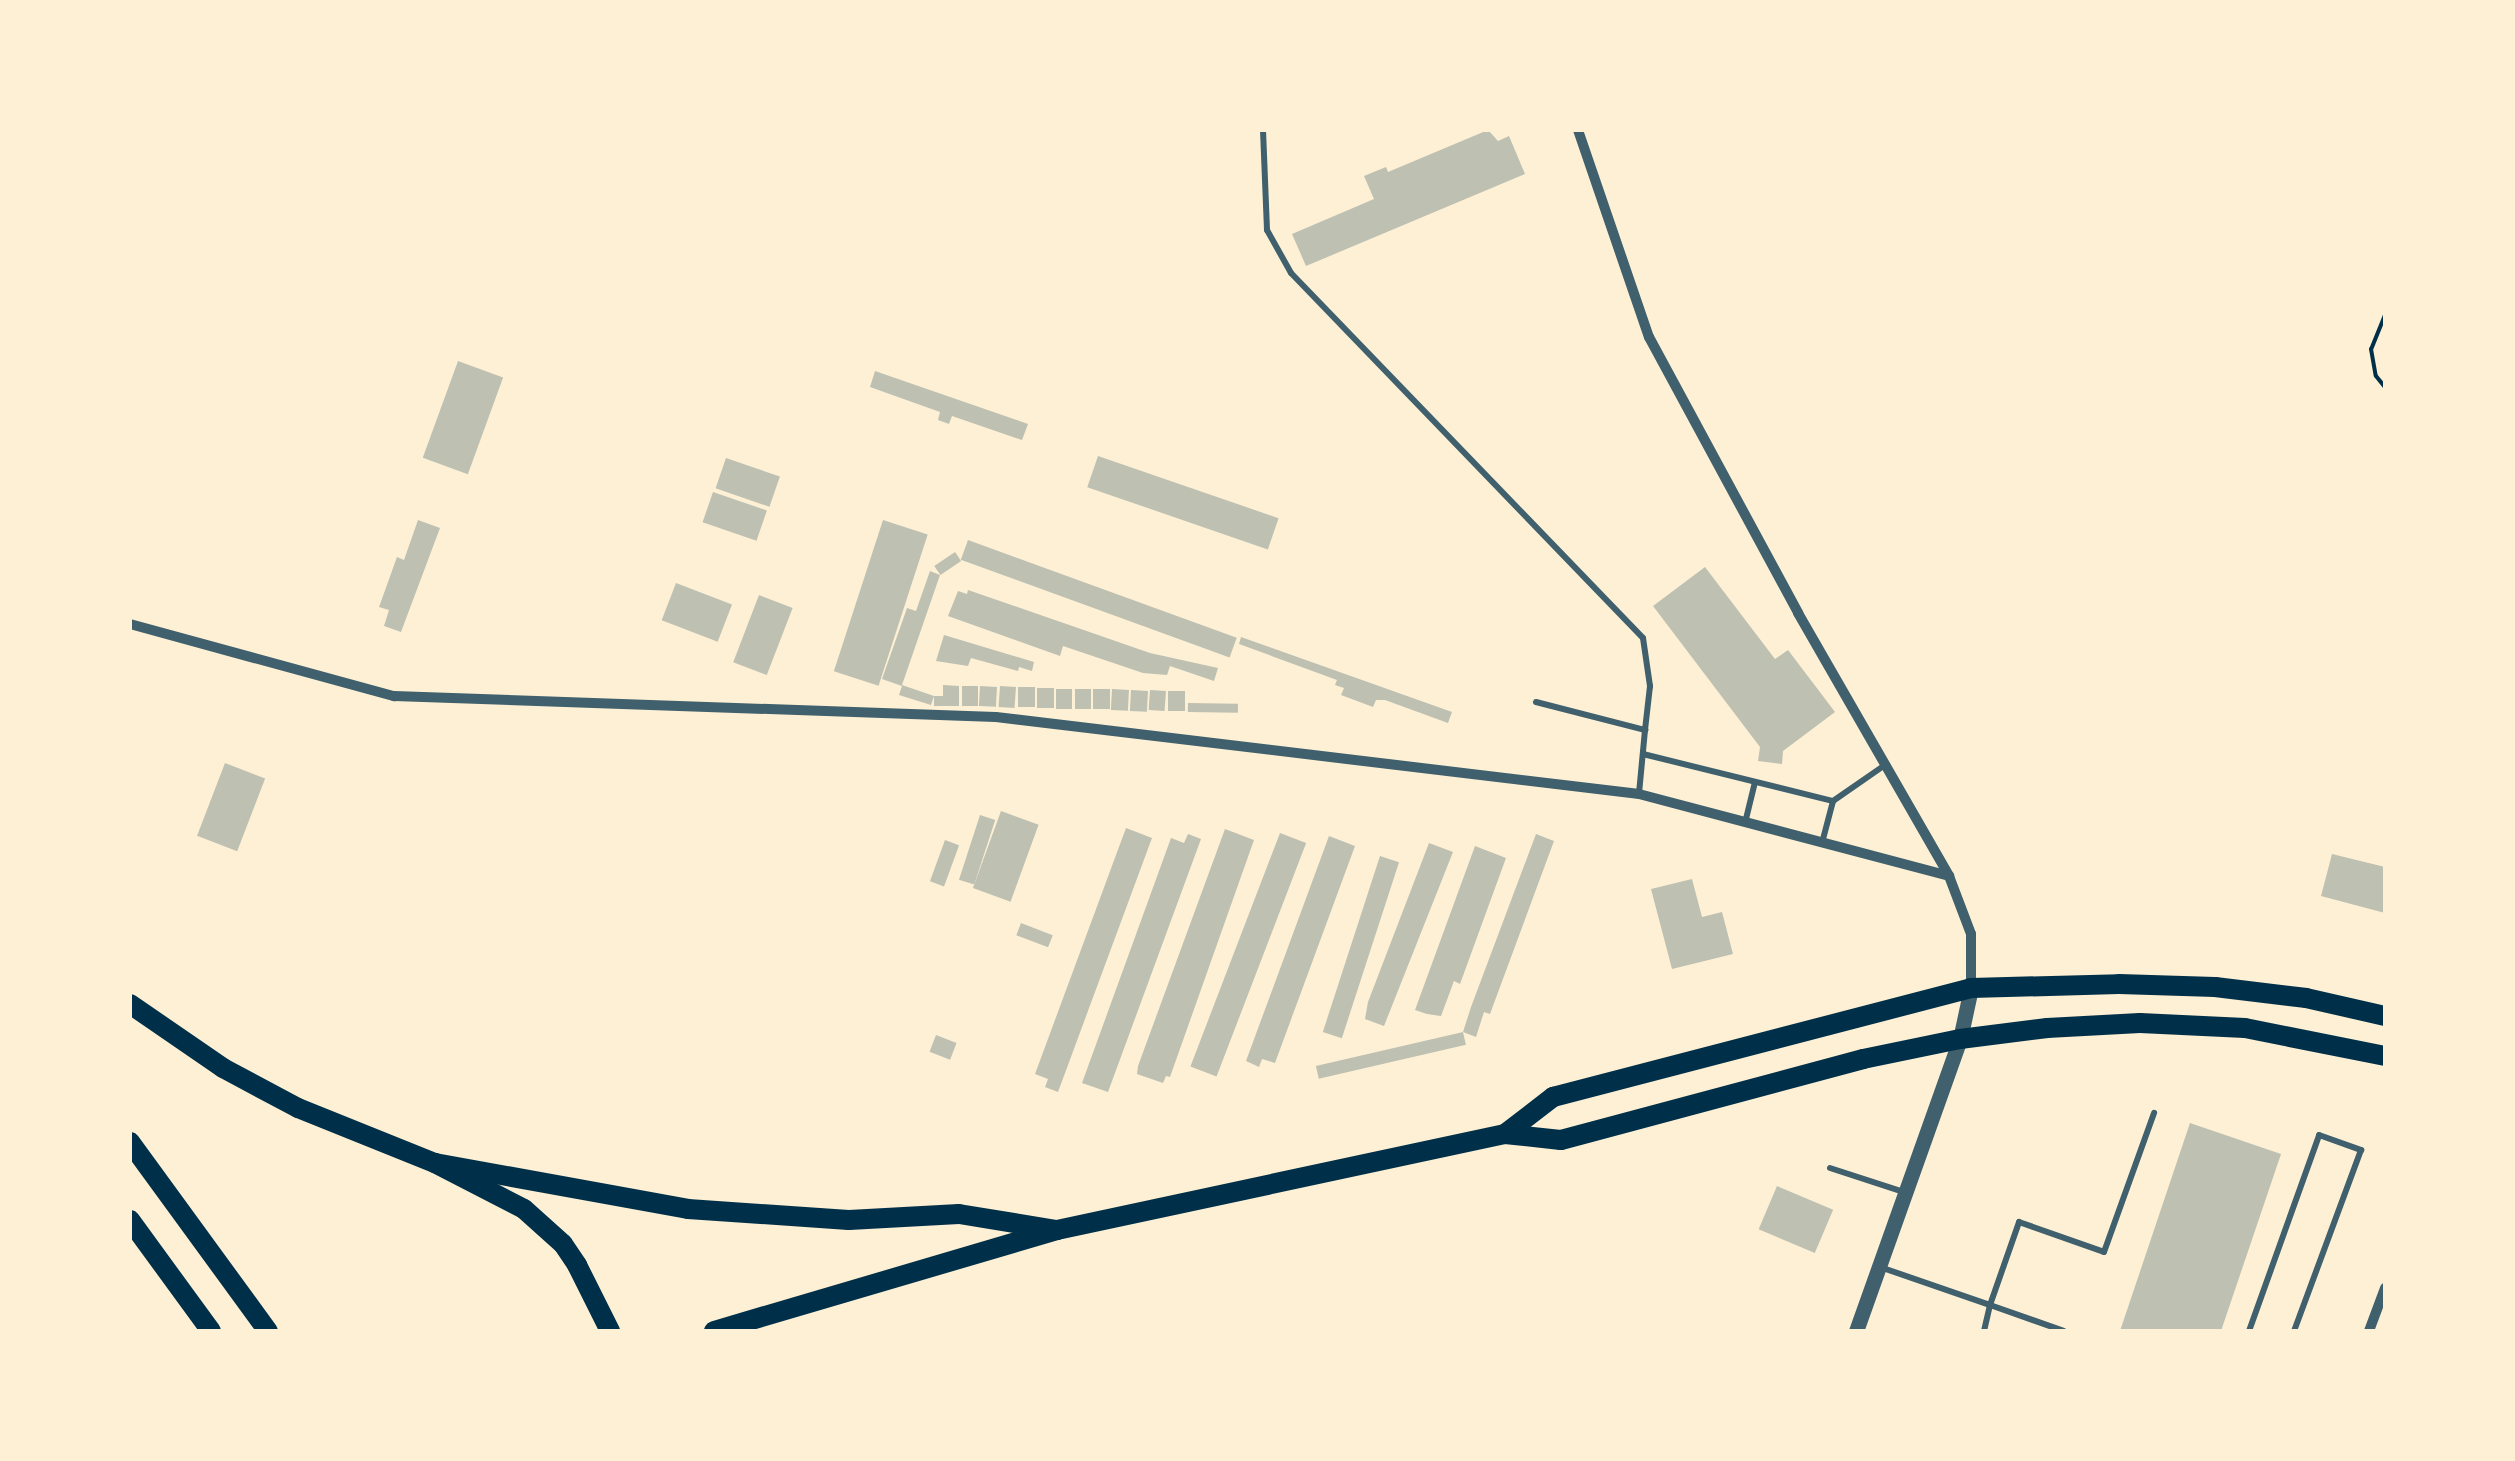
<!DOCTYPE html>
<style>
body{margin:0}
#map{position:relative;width:2515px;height:1461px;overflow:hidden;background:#fdf0d5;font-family:Lato,sans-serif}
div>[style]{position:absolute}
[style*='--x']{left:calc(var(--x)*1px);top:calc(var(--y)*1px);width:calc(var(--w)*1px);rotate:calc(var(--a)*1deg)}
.building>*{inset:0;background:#bec0b2;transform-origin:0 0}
.path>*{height:4px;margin:-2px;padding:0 2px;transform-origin:2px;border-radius:2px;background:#003049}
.service>*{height:6px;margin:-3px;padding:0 3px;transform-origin:3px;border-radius:3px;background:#3f606c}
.minor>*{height:10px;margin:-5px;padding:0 5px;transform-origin:5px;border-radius:5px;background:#3f606c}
.tertiary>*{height:15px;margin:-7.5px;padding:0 7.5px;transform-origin:7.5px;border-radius:7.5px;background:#3f606c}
.primary>*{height:20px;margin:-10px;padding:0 10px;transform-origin:10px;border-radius:10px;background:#003049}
.trunk>*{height:20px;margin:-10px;padding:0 10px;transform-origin:10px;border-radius:10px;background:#003049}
span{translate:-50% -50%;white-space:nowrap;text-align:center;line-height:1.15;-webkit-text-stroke:10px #fdf0d5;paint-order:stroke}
.frame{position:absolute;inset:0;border:132px solid #fdf0d5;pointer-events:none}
</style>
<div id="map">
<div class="building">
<i style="clip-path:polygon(1488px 130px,1498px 141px,1509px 136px,1525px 174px,1306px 266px,1292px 234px,1374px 199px,1364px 176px,1386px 167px,1388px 172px)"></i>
<i style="left:458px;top:361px;width:48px;height:103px;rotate:20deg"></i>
<i style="clip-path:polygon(875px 371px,1028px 424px,1022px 440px,952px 416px,949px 424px,938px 420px,940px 412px,870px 387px)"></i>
<i style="left:1098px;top:456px;width:191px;height:33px;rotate:19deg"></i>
<i style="left:726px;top:458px;width:57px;height:32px;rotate:19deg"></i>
<i style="left:713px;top:492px;width:57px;height:32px;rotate:19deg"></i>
<i style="clip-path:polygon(418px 520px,440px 528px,401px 632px,384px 626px,389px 610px,379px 607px,397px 557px,404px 560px)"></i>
<i style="left:883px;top:520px;width:47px;height:159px;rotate:18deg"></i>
<i style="left:968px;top:540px;width:286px;height:21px;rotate:20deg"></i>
<i style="left:955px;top:552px;width:11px;height:25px;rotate:56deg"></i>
<i style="clip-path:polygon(1705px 567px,1775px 659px,1788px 650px,1835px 712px,1783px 751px,1782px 764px,1758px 761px,1760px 747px,1653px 606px)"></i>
<i style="clip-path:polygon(930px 571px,940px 575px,902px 685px,934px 696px,931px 705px,899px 695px,902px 686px,882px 679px,907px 608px,916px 611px)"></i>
<i style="left:676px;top:583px;width:60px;height:40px;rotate:21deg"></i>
<i style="clip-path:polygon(968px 590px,1150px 653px,1218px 668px,1214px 681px,1170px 666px,1167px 675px,1143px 673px,1063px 646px,1060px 656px,948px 616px,958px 591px,967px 594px)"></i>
<i style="left:759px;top:595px;width:36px;height:72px;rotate:21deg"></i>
<i style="clip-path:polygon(944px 635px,1034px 662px,1032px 671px,1019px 667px,1018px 671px,971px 658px,968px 666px,936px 661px)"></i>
<i style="clip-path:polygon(1241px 637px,1452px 712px,1448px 723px,1385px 700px,1376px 700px,1373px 707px,1341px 695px,1344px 688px,1335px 685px,1337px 680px,1239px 644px)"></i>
<i style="clip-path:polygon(943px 685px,959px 686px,959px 706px,934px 706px,934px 696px,943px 696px)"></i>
<i style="left:962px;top:686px;width:16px;height:20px"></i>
<i style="left:980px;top:686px;width:17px;height:20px;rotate:3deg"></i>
<i style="left:1000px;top:686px;width:16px;height:21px;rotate:4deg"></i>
<i style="left:1018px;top:687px;width:17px;height:20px"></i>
<i style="left:1037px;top:688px;width:17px;height:20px"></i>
<i style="left:1056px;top:689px;width:16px;height:20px"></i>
<i style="left:1075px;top:689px;width:16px;height:20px"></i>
<i style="left:1093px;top:689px;width:17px;height:20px"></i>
<i style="left:1112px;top:689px;width:17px;height:21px;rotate:3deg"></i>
<i style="left:1131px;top:690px;width:17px;height:21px;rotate:3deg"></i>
<i style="left:1150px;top:690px;width:16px;height:20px;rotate:4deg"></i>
<i style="left:1168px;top:691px;width:17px;height:20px"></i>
<i style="left:1188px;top:703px;width:50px;height:9px;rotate:1deg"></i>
<i style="left:225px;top:763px;width:43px;height:78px;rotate:21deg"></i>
<i style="left:1001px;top:811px;width:40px;height:82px;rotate:20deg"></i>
<i style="left:980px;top:815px;width:16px;height:68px;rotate:18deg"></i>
<i style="clip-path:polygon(1126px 828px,1152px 838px,1058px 1092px,1045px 1087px,1048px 1079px,1035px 1074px)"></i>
<i style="clip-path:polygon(1225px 829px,1254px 840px,1170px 1077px,1166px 1076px,1163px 1083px,1137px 1074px,1138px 1066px)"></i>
<i style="left:1280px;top:833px;width:28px;height:250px;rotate:21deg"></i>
<i style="clip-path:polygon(1188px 834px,1201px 839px,1108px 1092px,1082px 1083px,1171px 838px,1184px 843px)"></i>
<i style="clip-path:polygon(1536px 834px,1554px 841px,1490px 1014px,1484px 1012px,1476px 1037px,1463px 1032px,1471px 1007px)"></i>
<i style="clip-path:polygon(1329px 836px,1355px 846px,1275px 1063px,1262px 1059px,1259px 1067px,1246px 1061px)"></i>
<i style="left:945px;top:840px;width:15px;height:44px;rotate:20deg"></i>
<i style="clip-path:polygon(1429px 843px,1453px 852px,1384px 1026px,1365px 1019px,1368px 1002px)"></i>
<i style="clip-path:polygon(1475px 846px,1506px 858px,1460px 984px,1454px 981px,1441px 1016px,1427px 1014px,1415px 1010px)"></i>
<i style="clip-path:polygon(2332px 854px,2385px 867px,2385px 913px,2321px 896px)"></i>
<i style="left:1380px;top:856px;width:20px;height:185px;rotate:18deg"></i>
<i style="clip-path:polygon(1692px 879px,1702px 917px,1722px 912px,1733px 954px,1672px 969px,1651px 889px)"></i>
<i style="left:1021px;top:923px;width:34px;height:13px;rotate:21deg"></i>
<i style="left:1463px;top:1032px;width:13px;height:151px;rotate:77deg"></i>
<i style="left:936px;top:1035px;width:22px;height:18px;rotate:21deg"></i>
<i style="clip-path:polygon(2190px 1123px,2281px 1154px,2221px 1331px,2120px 1331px)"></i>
<i style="left:1777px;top:1186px;width:61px;height:47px;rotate:23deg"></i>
</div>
<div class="path">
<i style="--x:2385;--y:315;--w:37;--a:112"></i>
<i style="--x:2371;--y:349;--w:27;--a:80"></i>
<i style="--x:2376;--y:376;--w:14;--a:51"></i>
</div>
<div class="service">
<i style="--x:1263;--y:130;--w:100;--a:87.7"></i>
<i style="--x:1267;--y:230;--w:49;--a:60.8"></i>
<i style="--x:1291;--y:273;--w:507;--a:46.04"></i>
<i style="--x:1643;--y:638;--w:49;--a:81.7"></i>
<i style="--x:1650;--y:686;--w:44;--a:96.5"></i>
<i style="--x:1536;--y:702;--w:113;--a:14.4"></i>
<i style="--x:1645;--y:730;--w:63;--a:95.4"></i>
<i style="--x:1643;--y:754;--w:196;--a:13.9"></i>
<i style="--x:1833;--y:801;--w:63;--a:-34.7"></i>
<i style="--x:1745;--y:823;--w:42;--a:-76.3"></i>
<i style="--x:1822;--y:843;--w:43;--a:-75.3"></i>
<i style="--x:1830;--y:1168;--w:78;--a:18"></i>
<i style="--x:1880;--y:1267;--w:116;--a:19.1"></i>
<i style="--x:1990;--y:1305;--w:88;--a:-70.7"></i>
<i style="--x:2019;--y:1222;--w:90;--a:19.4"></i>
<i style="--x:2104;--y:1252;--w:148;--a:-70.2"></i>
<i style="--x:1984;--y:1331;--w:27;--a:-77"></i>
<i style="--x:1990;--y:1305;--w:78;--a:19.4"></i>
<i style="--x:2249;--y:1331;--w:208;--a:-70.3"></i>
<i style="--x:2319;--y:1135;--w:45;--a:19.7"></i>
<i style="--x:2361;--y:1150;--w:193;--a:110.3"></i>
</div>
<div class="minor">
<i style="--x:1578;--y:130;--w:219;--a:71.1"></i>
<i style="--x:1649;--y:337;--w:314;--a:61.6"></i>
<i style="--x:1798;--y:613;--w:303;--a:60.1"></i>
<i style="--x:1949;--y:876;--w:62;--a:69.2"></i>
<i style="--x:1971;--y:934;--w:54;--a:90"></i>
<i style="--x:130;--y:624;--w:274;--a:15.3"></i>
<i style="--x:394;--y:696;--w:602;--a:2"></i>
<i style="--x:996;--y:717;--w:648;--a:6.83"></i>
<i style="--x:1639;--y:794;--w:321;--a:14.8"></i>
<i style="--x:2369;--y:1331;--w:46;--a:-69.6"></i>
</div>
<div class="tertiary">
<i style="--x:1856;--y:1331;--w:310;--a:-70.4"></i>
<i style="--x:1960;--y:1039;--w:52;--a:-77.8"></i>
</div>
<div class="primary">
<i style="--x:1505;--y:1134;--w:61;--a:-37.6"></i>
<i style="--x:1553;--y:1097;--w:432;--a:-14.6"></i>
<i style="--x:1971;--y:988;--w:148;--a:-1.5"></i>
<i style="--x:2119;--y:984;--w:96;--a:1.8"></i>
<i style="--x:2215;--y:987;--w:92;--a:6.9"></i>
<i style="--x:2306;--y:998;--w:81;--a:12.8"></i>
<i style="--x:714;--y:1331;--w:358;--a:-16.4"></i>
<i style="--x:1057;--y:1230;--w:458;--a:-12.1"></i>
<i style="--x:1505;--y:1134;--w:56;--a:6.1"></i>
<i style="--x:1561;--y:1140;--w:313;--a:-15"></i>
<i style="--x:1863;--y:1059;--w:99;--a:-11.7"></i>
<i style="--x:1960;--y:1039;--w:88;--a:-7.2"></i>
<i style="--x:2047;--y:1028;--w:93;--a:-3.1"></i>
<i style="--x:2140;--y:1023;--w:105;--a:2.7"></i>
<i style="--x:2245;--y:1028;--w:143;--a:11.3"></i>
</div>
<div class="trunk">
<i style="--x:130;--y:1004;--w:113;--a:34.5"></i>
<i style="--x:223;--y:1068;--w:85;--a:28.1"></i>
<i style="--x:298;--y:1108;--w:148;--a:21.9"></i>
<i style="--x:435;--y:1163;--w:100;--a:27.3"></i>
<i style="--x:524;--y:1209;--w:52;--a:41.9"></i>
<i style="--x:563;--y:1244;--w:25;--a:56"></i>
<i style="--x:577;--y:1265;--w:74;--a:63.4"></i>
<i style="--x:130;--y:1142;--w:234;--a:53.9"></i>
<i style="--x:435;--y:1163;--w:257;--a:10.3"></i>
<i style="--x:688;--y:1209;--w:161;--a:3.9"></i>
<i style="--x:849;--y:1220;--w:110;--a:-3.1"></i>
<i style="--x:959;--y:1214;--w:99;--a:9.3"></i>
<i style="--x:130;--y:1220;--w:137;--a:53.9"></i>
</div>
<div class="frame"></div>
</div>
